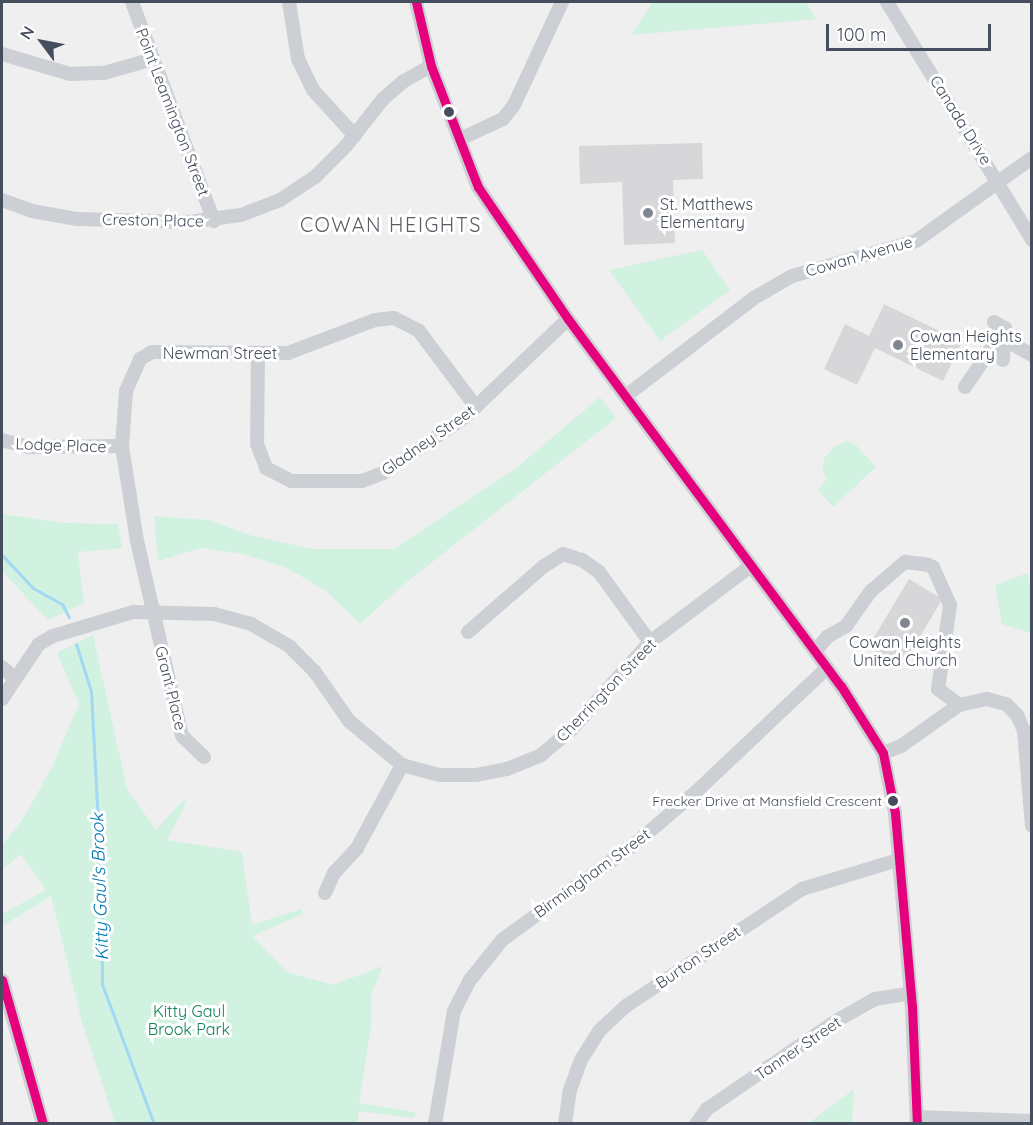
<!DOCTYPE html>
<style>
body{margin:0}
#map{position:relative;width:1033px;height:1125px;overflow:hidden;background:#f0efef;font-family:Quicksand,sans-serif}
div>[style]{position:absolute}
[style*='--x']{left:calc(var(--x)*1px);top:calc(var(--y)*1px);width:calc(var(--w)*1px);rotate:calc(var(--a)*1deg)}
.green>*{inset:0;background:#d1f1e1}
.stream>*{height:3px;margin:-1.5px;padding:0 1.5px;transform-origin:1.5px;border-radius:1.5px;background:#a2d8f2}
.building>*{inset:0;background:#d7d7d9;transform-origin:0 0}
.minor>*{height:14px;margin:-7px;padding:0 7px;transform-origin:7px;border-radius:7px;background:#cccfd3}
.bus-1>*{height:9px;margin:-4.5px;padding:0 4.5px;transform-origin:4.5px;border-radius:4.5px;background:#e5007d}
.dots>*{width:16px;height:16px;translate:-50% -50%;box-sizing:border-box;border:3px solid #fff;border-radius:50%}
span{translate:-50% -50%;white-space:nowrap;text-align:center;line-height:1.15;-webkit-text-stroke:6px #fff;paint-order:stroke}
.bus-label{font-size:14px;color:#444e5d}
.right{translate:-100% -50%;text-align:right}
.street-label{font-size:16px;color:#444e5d}
.poi-label{font-size:16px;color:#444e5d}
.left{translate:0 -50%;text-align:left}
.park-label{font-size:16px;color:#0f8458}
.water-label{font-size:18px;color:#0079b4;font-style:italic}
.quarter-label{font-size:20px;color:#5a5d63;letter-spacing:1.5px}
.frame{position:absolute;inset:0;border:3px solid #444e5d;pointer-events:none}
.north{position:absolute;left:12px;top:12px;width:60px;height:60px;-webkit-text-stroke:4px #fff;paint-order:stroke;rotate:302deg;font-size:16px;font-weight:700;line-height:24px;text-align:center;color:#444e5d}
.north::after{content:'';display:block;margin:auto;width:21px;height:27px;background:#444e5d;clip-path:polygon(50% 0,100% 100%,50% 72%,0 100%)}
.scale{position:absolute;left:826px;top:24px;width:165px;height:27px;box-sizing:border-box;border:3px solid #444e5d;border-top:0;padding-left:8px;font-size:18px;line-height:21px;white-space:nowrap;color:#444e5d;-webkit-text-stroke:4px #fff;paint-order:stroke}
</style>
<div id="map">
<div class="green">
<i style="clip-path:polygon(653px 2px,806px 2px,816px 19px,631px 35px)"></i>
<i style="clip-path:polygon(702px 250px,730px 290px,660px 341px,609px 270px)"></i>
<i style="clip-path:polygon(600px 397px,616px 418px,403px 585px,360px 624px,326px 591px,287px 568px,243px 554px,201px 548px,158px 561px,154px 516px,208px 520px,253px 536px,313px 549px,394px 549px,515px 469px)"></i>
<i style="clip-path:polygon(847px 441px,856px 445px,876px 467px,833px 507px,818px 490px,827px 479px,822px 469px,825px 457px,835px 446px)"></i>
<i style="clip-path:polygon(2px 514px,64px 523px,118px 524px,122px 548px,78px 552px,84px 603px,48px 620px,2px 571px)"></i>
<i style="clip-path:polygon(1027px 573px,1031px 589px,1031px 633px,1002px 624px,995px 585px)"></i>
<i style="clip-path:polygon(93px 635px,127px 789px,156px 830px,185px 798px,186px 803px,167px 840px,242px 852px,252px 925px,301px 909px,303px 914px,252px 936px,287px 972px,333px 985px,383px 966px,371px 996px,371px 1027px,359px 1103px,415px 1112px,414px 1118px,359px 1111px,357px 1123px,115px 1123px,82px 1022px,51px 896px,2px 926px,2px 914px,46px 890px,21px 854px,2px 870px,2px 846px,24px 817px,52px 767px,79px 704px,57px 653px)"></i>
<i style="clip-path:polygon(854px 1089px,852px 1123px,809px 1123px)"></i>
</div>
<div class="stream">
<i style="--x:2;--y:555;--w:45;--a:46.8"></i>
<i style="--x:33;--y:588;--w:33;--a:29"></i>
<i style="--x:62;--y:604;--w:15;--a:62"></i>
<i style="--x:76;--y:644;--w:49;--a:72.3"></i>
<i style="--x:91;--y:691;--w:193;--a:87"></i>
<i style="--x:101;--y:884;--w:100;--a:89.4"></i>
<i style="--x:102;--y:984;--w:149;--a:69.6"></i>
</div>
<div class="building">
<i style="clip-path:polygon(702px 143px,703px 179px,673px 180px,675px 243px,624px 245px,622px 182px,580px 184px,579px 146px)"></i>
<i style="clip-path:polygon(884px 304px,962px 342px,943px 381px,875px 348px,857px 385px,824px 369px,845px 324px,869px 336px)"></i>
<i style="left:909px;top:579px;width:39px;height:79px;rotate:31deg"></i>
</div>
<div class="minor">
<i style="--x:132;--y:2;--w:234;--a:69.5"></i>
<i style="--x:289;--y:2;--w:58;--a:81"></i>
<i style="--x:298;--y:59;--w:34;--a:64"></i>
<i style="--x:313;--y:90;--w:62;--a:47.6"></i>
<i style="--x:416;--y:2;--w:66;--a:76.8"></i>
<i style="--x:431;--y:66;--w:130;--a:68.8"></i>
<i style="--x:478;--y:187;--w:160;--a:55.7"></i>
<i style="--x:568;--y:319;--w:457;--a:53.4"></i>
<i style="--x:841;--y:686;--w:79;--a:57.9"></i>
<i style="--x:883;--y:753;--w:61;--a:78.7"></i>
<i style="--x:895;--y:813;--w:194;--a:85"></i>
<i style="--x:912;--y:1006;--w:118;--a:87.6"></i>
<i style="--x:887;--y:2;--w:279;--a:58.6"></i>
<i style="--x:2;--y:54;--w:71;--a:16.4"></i>
<i style="--x:70;--y:74;--w:34;--a:-2"></i>
<i style="--x:104;--y:73;--w:51;--a:-15.9"></i>
<i style="--x:460;--y:139;--w:47;--a:-24.9"></i>
<i style="--x:503;--y:119;--w:18;--a:-52"></i>
<i style="--x:514;--y:105;--w:114;--a:-65"></i>
<i style="--x:2;--y:200;--w:32;--a:20"></i>
<i style="--x:32;--y:211;--w:46;--a:10.1"></i>
<i style="--x:77;--y:219;--w:112;--a:1.5"></i>
<i style="--x:189;--y:222;--w:52;--a:-7.7"></i>
<i style="--x:241;--y:215;--w:42;--a:-21"></i>
<i style="--x:280;--y:200;--w:42;--a:-33.3"></i>
<i style="--x:315;--y:177;--w:44;--a:-45"></i>
<i style="--x:346;--y:146;--w:60;--a:-51.8"></i>
<i style="--x:383;--y:99;--w:28;--a:-41"></i>
<i style="--x:404;--y:81;--w:31;--a:-29"></i>
<i style="--x:994;--y:322;--w:13;--a:29"></i>
<i style="--x:1005;--y:328;--w:32;--a:94"></i>
<i style="--x:258;--y:355;--w:89;--a:90.6"></i>
<i style="--x:257;--y:444;--w:26;--a:69"></i>
<i style="--x:266;--y:468;--w:29;--a:27"></i>
<i style="--x:292;--y:481;--w:70;--a:0"></i>
<i style="--x:362;--y:481;--w:22;--a:-21"></i>
<i style="--x:383;--y:473;--w:99;--a:-34.3"></i>
<i style="--x:465;--y:417;--w:142;--a:-43.6"></i>
<i style="--x:965;--y:387;--w:50;--a:-55.7"></i>
<i style="--x:993;--y:346;--w:13;--a:-27"></i>
<i style="--x:1005;--y:340;--w:31;--a:29"></i>
<i style="--x:627;--y:395;--w:160;--a:-37.4"></i>
<i style="--x:754;--y:298;--w:44;--a:-30.1"></i>
<i style="--x:792;--y:276;--w:129;--a:-15.8"></i>
<i style="--x:916;--y:241;--w:143;--a:-35.6"></i>
<i style="--x:2;--y:440;--w:28;--a:15"></i>
<i style="--x:29;--y:447;--w:93;--a:-0.6"></i>
<i style="--x:468;--y:632;--w:101;--a:-41"></i>
<i style="--x:544;--y:566;--w:22;--a:-32"></i>
<i style="--x:563;--y:554;--w:20;--a:18"></i>
<i style="--x:582;--y:560;--w:21;--a:35"></i>
<i style="--x:599;--y:572;--w:87;--a:53.9"></i>
<i style="--x:816;--y:651;--w:18;--a:-52"></i>
<i style="--x:827;--y:637;--w:22;--a:-30"></i>
<i style="--x:846;--y:626;--w:43;--a:-54.5"></i>
<i style="--x:871;--y:591;--w:45;--a:-40.5"></i>
<i style="--x:905;--y:562;--w:23;--a:7"></i>
<i style="--x:928;--y:565;--w:5;--a:22"></i>
<i style="--x:933;--y:567;--w:42;--a:65.9"></i>
<i style="--x:950;--y:605;--w:85;--a:98.1"></i>
<i style="--x:938;--y:689;--w:26;--a:37"></i>
<i style="--x:2;--y:667;--w:16;--a:40"></i>
<i style="--x:2;--y:699;--w:66;--a:-56.1"></i>
<i style="--x:39;--y:644;--w:16;--a:-30"></i>
<i style="--x:53;--y:636;--w:84;--a:-16.7"></i>
<i style="--x:133;--y:612;--w:81;--a:1.4"></i>
<i style="--x:214;--y:614;--w:38;--a:15"></i>
<i style="--x:251;--y:624;--w:44;--a:30.1"></i>
<i style="--x:289;--y:646;--w:37;--a:45"></i>
<i style="--x:315;--y:672;--w:60;--a:55.2"></i>
<i style="--x:349;--y:721;--w:69;--a:39.7"></i>
<i style="--x:402;--y:765;--w:38;--a:15"></i>
<i style="--x:439;--y:775;--w:37;--a:0"></i>
<i style="--x:476;--y:775;--w:32;--a:-11"></i>
<i style="--x:507;--y:769;--w:37;--a:-22"></i>
<i style="--x:541;--y:755;--w:39;--a:-40"></i>
<i style="--x:571;--y:730;--w:118;--a:-48.1"></i>
<i style="--x:650;--y:642;--w:126;--a:-37"></i>
<i style="--x:883;--y:753;--w:19;--a:-21"></i>
<i style="--x:901;--y:746;--w:71;--a:-35.3"></i>
<i style="--x:959;--y:705;--w:29;--a:-12"></i>
<i style="--x:987;--y:699;--w:20;--a:15"></i>
<i style="--x:1006;--y:704;--w:16;--a:45"></i>
<i style="--x:1017;--y:715;--w:17;--a:66"></i>
<i style="--x:1024;--y:731;--w:95;--a:85.2"></i>
<i style="--x:204;--y:757;--w:30;--a:-136"></i>
<i style="--x:182;--y:736;--w:200;--a:-103"></i>
<i style="--x:137;--y:541;--w:96;--a:-99"></i>
<i style="--x:122;--y:446;--w:55;--a:-85.8"></i>
<i style="--x:126;--y:391;--w:35;--a:-66"></i>
<i style="--x:140;--y:359;--w:14;--a:-30"></i>
<i style="--x:152;--y:352;--w:136;--a:0.4"></i>
<i style="--x:288;--y:353;--w:93;--a:-20.8"></i>
<i style="--x:375;--y:320;--w:19;--a:-6"></i>
<i style="--x:394;--y:318;--w:28;--a:27"></i>
<i style="--x:419;--y:331;--w:95;--a:53.1"></i>
<i style="--x:325;--y:893;--w:22;--a:-66"></i>
<i style="--x:334;--y:873;--w:34;--a:-47"></i>
<i style="--x:357;--y:848;--w:94;--a:-61.5"></i>
<i style="--x:2;--y:980;--w:150;--a:74.1"></i>
<i style="--x:917;--y:1117;--w:115;--a:2"></i>
<i style="--x:435;--y:1124;--w:115;--a:-80.5"></i>
<i style="--x:454;--y:1011;--w:35;--a:-63"></i>
<i style="--x:470;--y:980;--w:51;--a:-51.3"></i>
<i style="--x:502;--y:940;--w:165;--a:-35.9"></i>
<i style="--x:636;--y:843;--w:82;--a:-40.5"></i>
<i style="--x:698;--y:790;--w:178;--a:-43.4"></i>
<i style="--x:565;--y:1124;--w:34;--a:-82"></i>
<i style="--x:570;--y:1090;--w:32;--a:-70"></i>
<i style="--x:581;--y:1060;--w:34;--a:-58"></i>
<i style="--x:599;--y:1031;--w:37;--a:-43"></i>
<i style="--x:626;--y:1006;--w:211;--a:-33.6"></i>
<i style="--x:802;--y:889;--w:100;--a:-16.8"></i>
<i style="--x:696;--y:1124;--w:19;--a:-54"></i>
<i style="--x:707;--y:1109;--w:156;--a:-34.3"></i>
<i style="--x:836;--y:1021;--w:45;--a:-29.4"></i>
<i style="--x:875;--y:999;--w:36;--a:-9"></i>
</div>
<div class="bus-1">
<i style="--x:416;--y:2;--w:66;--a:76.8"></i>
<i style="--x:431;--y:66;--w:130;--a:68.8"></i>
<i style="--x:478;--y:187;--w:160;--a:55.7"></i>
<i style="--x:568;--y:319;--w:457;--a:53.4"></i>
<i style="--x:841;--y:686;--w:79;--a:57.9"></i>
<i style="--x:883;--y:753;--w:61;--a:78.7"></i>
<i style="--x:895;--y:813;--w:194;--a:85"></i>
<i style="--x:912;--y:1006;--w:118;--a:87.6"></i>
<i style="--x:2;--y:980;--w:150;--a:74.1"></i>
</div>
<div class="dots">
<i style="left:449px;top:112px;background:#444e5d"></i>
<i style="left:648px;top:213px;background:#808690"></i>
<i style="left:898px;top:345px;background:#808690"></i>
<i style="left:905px;top:623px;background:#808690"></i>
<i style="left:893px;top:801px;background:#444e5d"></i>
</div>
<div class="bus-label">
<span class="right" style="left:882px;top:801px">Frecker Drive at Mansfield Crescent</span>
</div>
<div class="street-label">
<span style="left:173px;top:112px;rotate:69deg">Point Leamington Street</span>
<span style="left:961px;top:120px;rotate:58deg">Canada Drive</span>
<span style="left:153px;top:220px;rotate:1deg">Creston Place</span>
<span style="left:859px;top:256px;rotate:-16deg">Cowan Avenue</span>
<span style="left:220px;top:353px">Newman Street</span>
<span style="left:428px;top:440px;rotate:-35deg">Gladney Street</span>
<span style="left:61px;top:445px;rotate:2deg">Lodge Place</span>
<span style="left:171px;top:688px;rotate:76deg">Grant Place</span>
<span style="left:606px;top:690px;rotate:-46deg">Cherrington Street</span>
<span style="left:592px;top:873px;rotate:-36deg">Birmingham Street</span>
<span style="left:698px;top:957px;rotate:-34deg">Burton Street</span>
<span style="left:798px;top:1048px;rotate:-34deg">Tanner Street</span>
</div>
<div class="poi-label">
<span class="left" style="left:660px;top:213px">St. Matthews<br>Elementary</span>
<span class="left" style="left:910px;top:345px">Cowan Heights<br>Elementary</span>
<span style="left:905px;top:651px">Cowan Heights<br>United Church</span>
</div>
<div class="park-label">
<span style="left:189px;top:1020px">Kitty Gaul<br>Brook Park</span>
</div>
<div class="water-label">
<span style="left:100px;top:887px;rotate:-92deg">Kitty Gaul's Brook</span>
</div>
<div class="quarter-label">
<span style="left:391px;top:224px">COWAN HEIGHTS</span>
</div>
<div class="frame"></div>
<div class="north">N</div>
<div class="scale">100 m</div>
</div>
